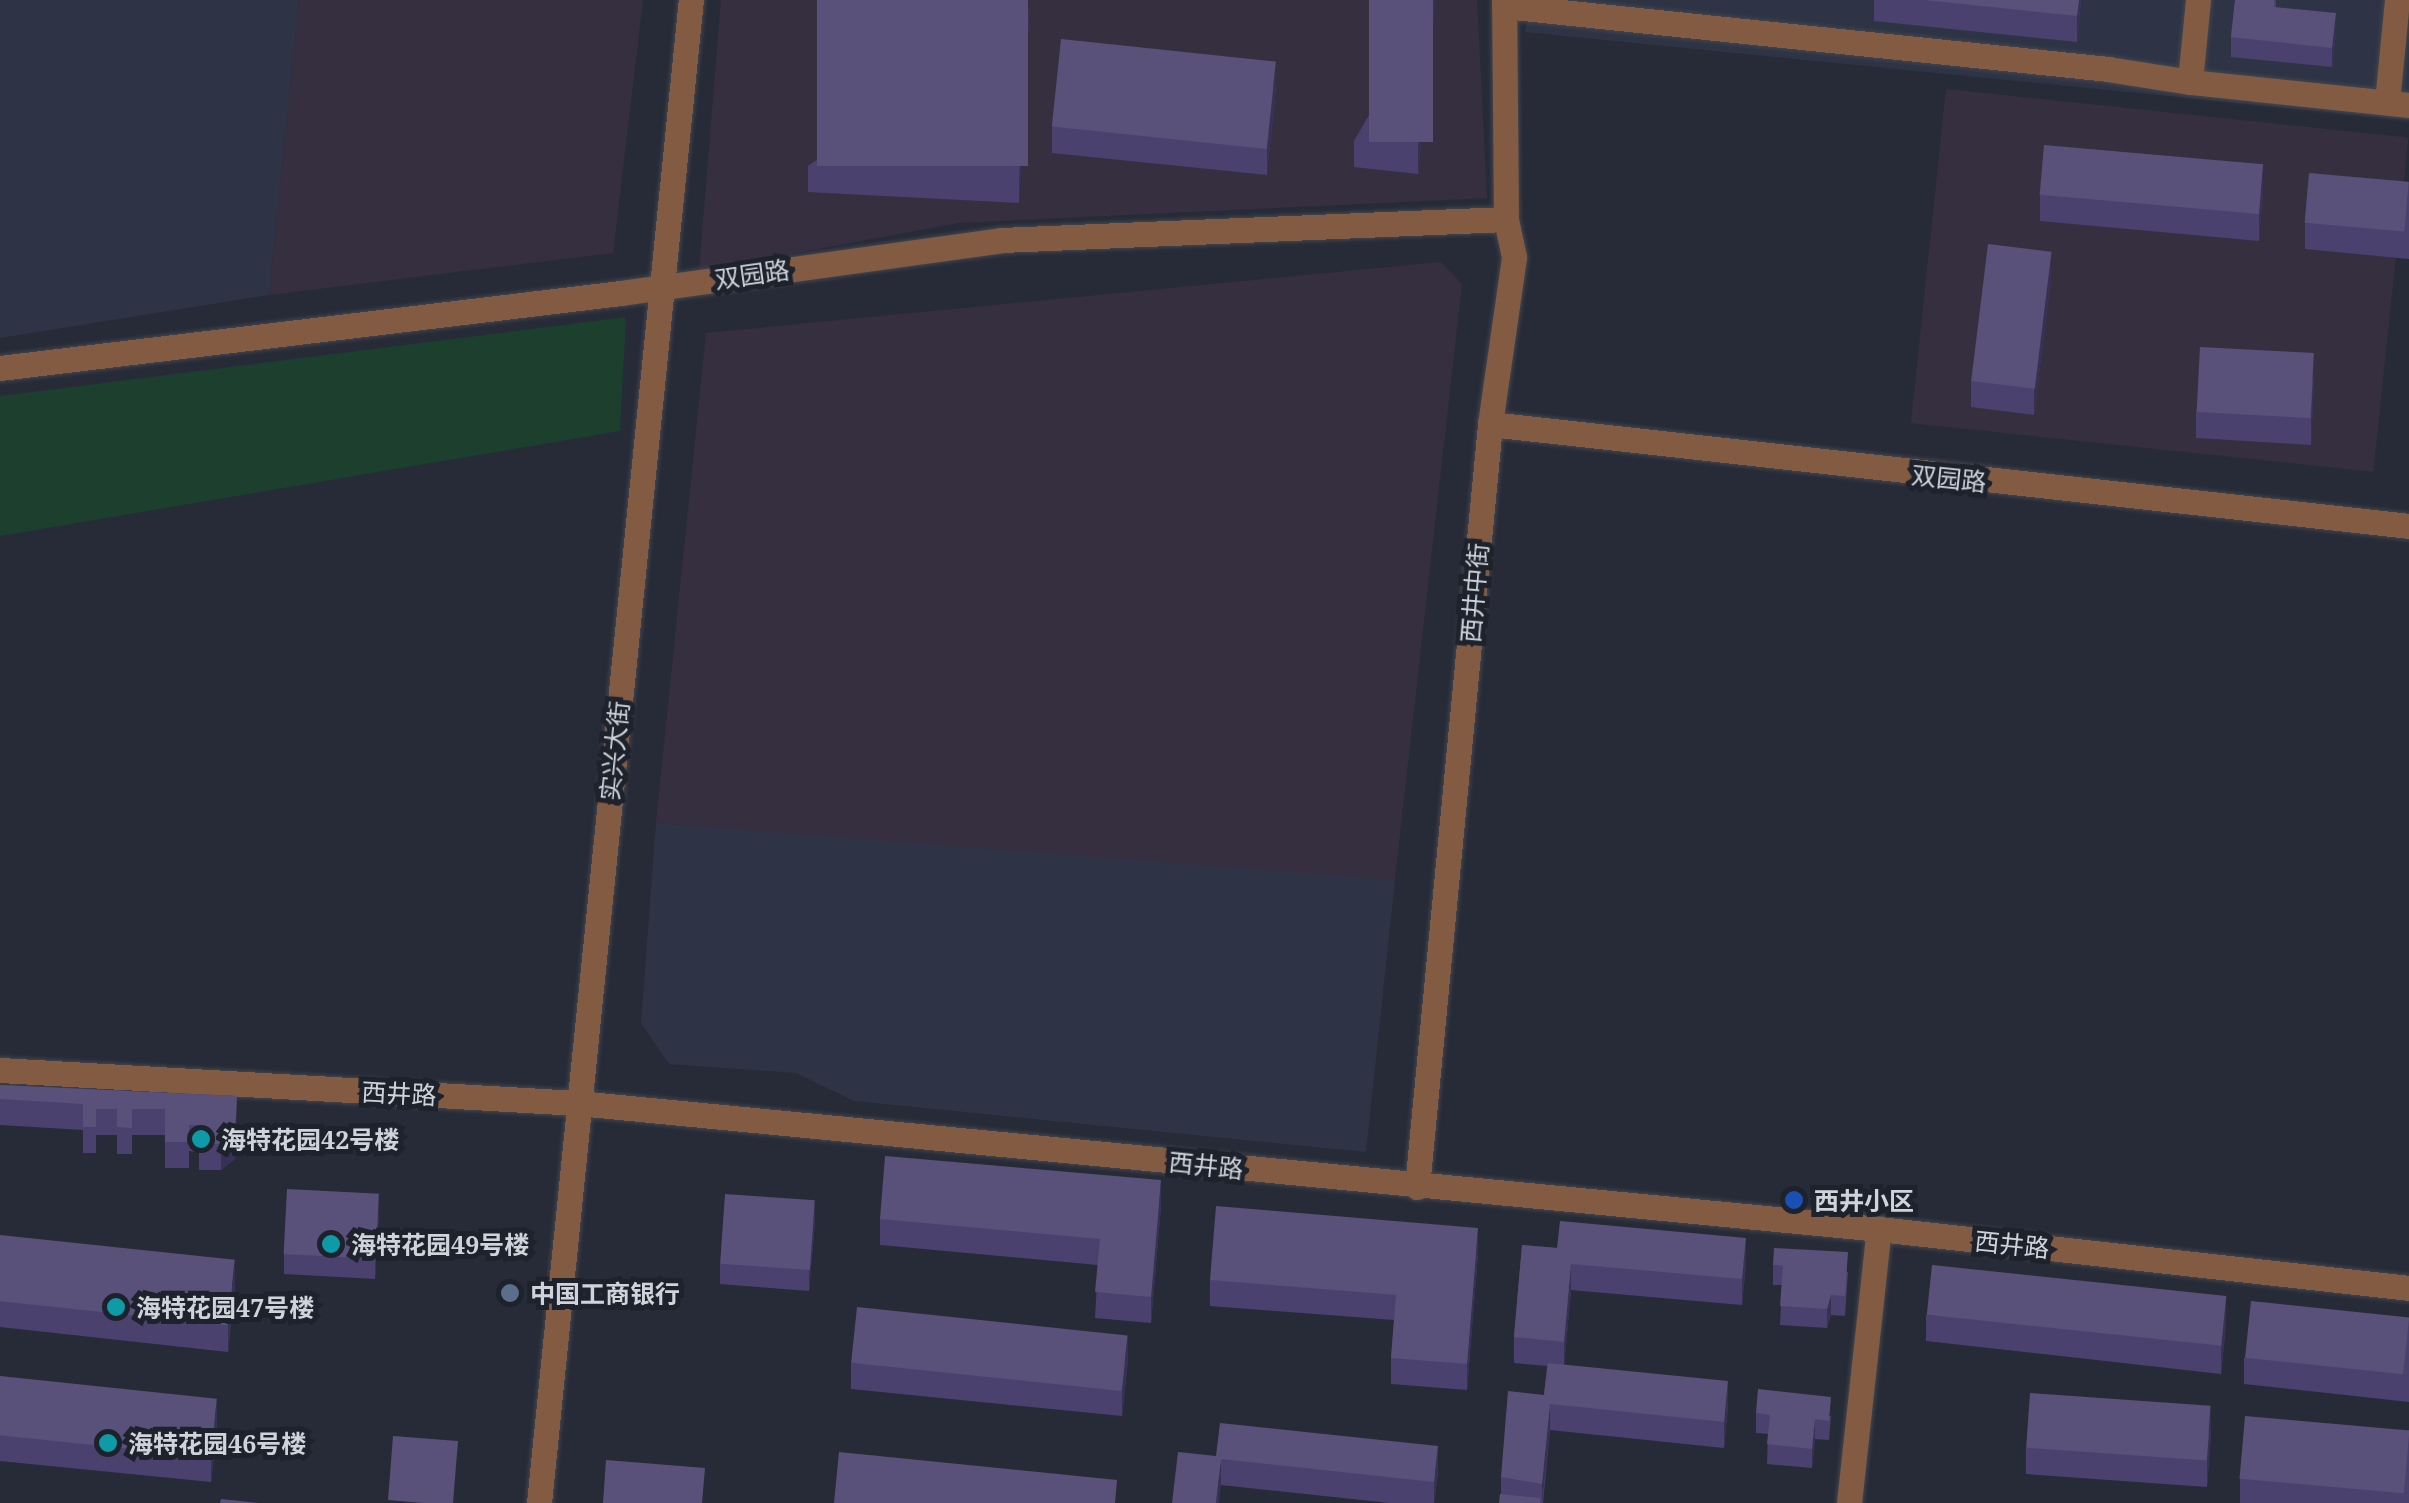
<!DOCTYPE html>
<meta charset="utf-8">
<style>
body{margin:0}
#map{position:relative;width:2409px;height:1503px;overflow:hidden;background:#272b37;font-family:"Noto Serif","Noto Sans SC",serif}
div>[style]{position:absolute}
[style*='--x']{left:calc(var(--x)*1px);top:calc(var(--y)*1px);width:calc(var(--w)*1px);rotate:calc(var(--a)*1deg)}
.commercial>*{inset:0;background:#362f40;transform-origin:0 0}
.built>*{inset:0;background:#2e3445}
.green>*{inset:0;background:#1c3f2e}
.roads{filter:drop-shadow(0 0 2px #424651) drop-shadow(0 0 2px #424651)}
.minor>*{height:25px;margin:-12.5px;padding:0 12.5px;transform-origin:12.5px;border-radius:12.5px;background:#825b42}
.wall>*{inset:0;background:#4b416e}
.shaded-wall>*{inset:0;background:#373253}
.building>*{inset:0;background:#59517a;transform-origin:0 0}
.dots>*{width:28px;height:28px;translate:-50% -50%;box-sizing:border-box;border:5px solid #1d222c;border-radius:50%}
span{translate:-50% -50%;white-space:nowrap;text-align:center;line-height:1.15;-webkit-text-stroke:10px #1d222c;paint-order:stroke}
.street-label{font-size:25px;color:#d0d3da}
.poi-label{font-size:25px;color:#d0d3da;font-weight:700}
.left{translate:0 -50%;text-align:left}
</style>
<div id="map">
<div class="commercial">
<i style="clip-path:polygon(299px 0,643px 0,613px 253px,269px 295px)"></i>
<i style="clip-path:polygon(721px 0,1477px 0,1487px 198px,958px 223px,699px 271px)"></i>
<i style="left:1946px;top:89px;width:465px;height:336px;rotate:6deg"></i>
<i style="clip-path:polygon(1441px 262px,1462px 284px,1394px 887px,656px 823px,706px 333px)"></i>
</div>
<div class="built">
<i style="clip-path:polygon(0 0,299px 0,269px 295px,0 338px)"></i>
<i style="clip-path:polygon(1530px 0,2409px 0,2409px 120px,1525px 32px)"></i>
<i style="clip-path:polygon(656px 823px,1395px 880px,1366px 1152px,854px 1101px,796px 1073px,669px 1064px,641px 1023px)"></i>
</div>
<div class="green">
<i style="clip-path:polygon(626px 317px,620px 431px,0 536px,0 396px)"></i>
</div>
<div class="roads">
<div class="minor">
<i style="--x:2198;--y:0;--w:82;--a:95.6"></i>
<i style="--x:2190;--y:82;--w:220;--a:6"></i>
<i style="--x:1504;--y:6;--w:607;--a:5.95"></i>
<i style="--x:2108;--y:69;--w:83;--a:9"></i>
<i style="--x:2387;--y:102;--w:102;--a:-84.4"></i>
<i style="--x:0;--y:368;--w:626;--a:-6.89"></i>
<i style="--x:621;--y:293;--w:384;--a:-7.9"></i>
<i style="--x:1001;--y:240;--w:505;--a:-2.38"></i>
<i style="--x:1490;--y:424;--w:925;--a:6.33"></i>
<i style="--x:0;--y:1070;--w:579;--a:3.27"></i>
<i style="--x:578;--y:1103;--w:1307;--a:5.53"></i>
<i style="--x:1879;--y:1229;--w:533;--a:6.35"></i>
<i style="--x:1417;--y:1187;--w:766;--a:-84.53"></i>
<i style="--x:1490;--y:424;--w:169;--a:-81.8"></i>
<i style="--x:1514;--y:257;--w:39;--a:-102"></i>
<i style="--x:1506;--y:219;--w:219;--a:-90.5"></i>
<i style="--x:539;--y:1503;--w:1511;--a:-84.23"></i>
<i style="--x:1849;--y:1503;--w:276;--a:-83.8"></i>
</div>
</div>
<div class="wall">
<i style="clip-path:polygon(1435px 0,1418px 174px,1354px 167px,1354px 141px)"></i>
<i style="clip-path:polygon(1874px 0,2081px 0,2077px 42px,1874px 21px)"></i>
<i style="clip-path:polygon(2235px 0,2276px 0,2276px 7px,2336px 33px,2332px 67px,2231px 57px,2231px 37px)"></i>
<i style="clip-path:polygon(1029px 13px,1019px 203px,808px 192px,808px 166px)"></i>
<i style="clip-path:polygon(1276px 87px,1267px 175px,1052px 153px,1052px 127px)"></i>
<i style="clip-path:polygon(2409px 182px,2409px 259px,2305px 249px,2305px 223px)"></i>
<i style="clip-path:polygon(2263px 191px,2259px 241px,2040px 221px,2040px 195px)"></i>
<i style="clip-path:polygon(2051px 278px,2034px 415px,1971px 407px,1971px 381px)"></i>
<i style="clip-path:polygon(2314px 379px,2311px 445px,2196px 438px,2196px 412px)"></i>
<i style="clip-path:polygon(0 1085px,237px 1096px,235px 1159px,221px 1170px,199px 1170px,199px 1152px,189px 1151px,189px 1168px,165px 1168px,165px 1135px,132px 1135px,132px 1154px,117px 1154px,117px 1135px,96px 1135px,96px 1153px,83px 1153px,83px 1130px,0 1125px)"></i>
<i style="clip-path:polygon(1161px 1206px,1151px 1323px,1095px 1318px,1098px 1265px,880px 1245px,880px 1219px)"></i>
<i style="clip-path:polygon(379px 1214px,375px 1279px,284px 1274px,284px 1254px)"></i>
<i style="clip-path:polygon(815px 1221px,809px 1291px,720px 1284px,720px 1264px)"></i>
<i style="clip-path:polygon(0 1235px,235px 1287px,228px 1352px,0 1327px)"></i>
<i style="clip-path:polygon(1522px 1245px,1746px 1264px,1742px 1305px,1571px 1290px,1564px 1365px,1728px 1407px,1724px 1448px,1550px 1430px,1543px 1503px,1499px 1503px,1501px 1494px,1501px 1477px,1544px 1395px,1547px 1366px,1514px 1363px,1514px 1337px)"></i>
<i style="clip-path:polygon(1478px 1254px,1467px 1390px,1391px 1384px,1391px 1358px,1394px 1320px,1210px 1306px,1210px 1280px)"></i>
<i style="clip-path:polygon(1773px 1265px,1848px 1272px,1845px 1316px,1831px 1315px,1827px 1328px,1780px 1325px,1782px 1285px,1773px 1285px)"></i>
<i style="clip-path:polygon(1926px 1315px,2226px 1324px,2221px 1374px,1926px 1341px)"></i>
<i style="clip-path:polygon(2409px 1318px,2409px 1402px,2244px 1384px,2244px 1358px)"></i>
<i style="clip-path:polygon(1128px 1360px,1122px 1416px,851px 1389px,851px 1363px)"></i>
<i style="clip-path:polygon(0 1376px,217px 1424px,211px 1482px,0 1461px)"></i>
<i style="clip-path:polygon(1756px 1413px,1831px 1416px,1829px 1440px,1815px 1439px,1812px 1468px,1767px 1464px,1768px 1434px,1756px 1433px)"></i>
<i style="clip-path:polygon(2409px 1430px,2409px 1503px,2240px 1503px,2240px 1479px)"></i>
<i style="clip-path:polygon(2211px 1432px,2207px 1487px,2026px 1474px,2026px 1448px)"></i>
<i style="clip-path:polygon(1216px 1456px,1438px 1472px,1434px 1503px,1390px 1503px,1221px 1485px)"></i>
</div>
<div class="shaded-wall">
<i style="clip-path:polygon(1029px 0,1029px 13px,1019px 203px,1019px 177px)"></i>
<i style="clip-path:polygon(1433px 0,1435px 0,1435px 9px,1418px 174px,1418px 148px)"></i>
<i style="clip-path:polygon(2079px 0,2081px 0,2077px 42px,2077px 16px)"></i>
<i style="clip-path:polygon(2336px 13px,2336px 33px,2332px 67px,2332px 48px)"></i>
<i style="clip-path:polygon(1276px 61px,1276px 87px,1267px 175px,1267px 149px)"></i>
<i style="clip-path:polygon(2263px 165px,2263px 191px,2259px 241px,2259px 215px)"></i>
<i style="clip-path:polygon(2051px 252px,2051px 278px,2034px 415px,2034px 388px)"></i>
<i style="clip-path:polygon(2314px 353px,2314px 379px,2311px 445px,2311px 419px)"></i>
<i style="clip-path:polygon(237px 1096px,235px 1159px,221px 1170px,221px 1144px)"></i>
<i style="clip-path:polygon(1161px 1180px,1161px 1206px,1151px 1323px,1151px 1297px)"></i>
<i style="clip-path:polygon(379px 1194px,379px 1214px,375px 1279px,375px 1260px)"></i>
<i style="clip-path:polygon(815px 1201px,815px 1221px,809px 1291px,809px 1271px)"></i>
<i style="clip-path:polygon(1478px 1228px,1478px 1254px,1467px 1390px,1467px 1364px)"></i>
<i style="clip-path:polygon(1746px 1238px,1746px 1264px,1742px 1305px,1742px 1279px)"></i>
<i style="clip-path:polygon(235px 1261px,235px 1287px,228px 1352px,228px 1326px)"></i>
<i style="clip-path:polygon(1571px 1264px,1571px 1290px,1564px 1368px,1564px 1342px)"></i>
<i style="clip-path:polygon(1831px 1295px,1831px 1315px,1827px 1328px,1827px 1309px)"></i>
<i style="clip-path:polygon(2226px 1298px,2226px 1324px,2221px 1374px,2221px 1348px)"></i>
<i style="clip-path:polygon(1128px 1334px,1128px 1360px,1122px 1416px,1122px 1390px)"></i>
<i style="clip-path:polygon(1728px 1381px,1728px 1407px,1724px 1448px,1724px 1422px)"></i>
<i style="clip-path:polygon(217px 1398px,217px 1424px,211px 1482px,211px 1456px)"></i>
<i style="clip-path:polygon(1550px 1404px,1550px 1430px,1542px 1503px,1542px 1484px)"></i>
<i style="clip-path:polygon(2211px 1406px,2211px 1432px,2207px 1487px,2207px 1461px)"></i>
<i style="clip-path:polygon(1815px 1419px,1815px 1439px,1812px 1468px,1812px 1449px)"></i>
<i style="clip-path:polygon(1438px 1446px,1438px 1472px,1434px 1503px,1434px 1482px)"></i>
<i style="clip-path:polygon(1221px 1459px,1221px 1485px,1219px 1503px,1216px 1503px)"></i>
</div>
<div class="building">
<i style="left:817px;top:0;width:211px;height:166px"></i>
<i style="left:1369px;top:0;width:64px;height:142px"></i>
<i style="clip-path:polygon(1924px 0,2079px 0,2077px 16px)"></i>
<i style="clip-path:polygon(2235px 0,2274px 0,2274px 7px,2336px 13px,2332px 48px,2231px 37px)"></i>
<i style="left:1061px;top:39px;width:216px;height:88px;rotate:6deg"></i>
<i style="left:2044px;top:145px;width:220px;height:50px;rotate:5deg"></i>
<i style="left:2309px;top:173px;width:100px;height:50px;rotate:5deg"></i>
<i style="left:1988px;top:244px;width:64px;height:138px;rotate:7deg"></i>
<i style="left:2200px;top:347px;width:114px;height:65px;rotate:3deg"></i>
<i style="clip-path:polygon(0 1085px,237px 1096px,235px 1133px,221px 1144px,199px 1144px,199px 1125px,189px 1125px,189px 1142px,165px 1142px,165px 1109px,132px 1109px,132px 1128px,117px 1127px,117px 1109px,96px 1109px,96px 1127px,83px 1127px,83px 1104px,0 1099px)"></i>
<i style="clip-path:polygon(885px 1156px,1161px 1180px,1151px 1297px,1095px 1292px,1100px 1239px,880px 1219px)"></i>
<i style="left:287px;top:1189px;width:92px;height:65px;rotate:3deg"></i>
<i style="left:725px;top:1194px;width:90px;height:70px;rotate:4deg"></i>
<i style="clip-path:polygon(1216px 1206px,1478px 1228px,1467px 1364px,1391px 1358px,1396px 1295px,1210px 1280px)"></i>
<i style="clip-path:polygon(1560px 1221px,1746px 1238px,1742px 1279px,1571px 1264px,1564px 1342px,1514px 1337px,1522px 1245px,1557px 1248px)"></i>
<i style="left:0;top:1235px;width:236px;height:66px;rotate:6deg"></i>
<i style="clip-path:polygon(1774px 1248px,1848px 1252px,1845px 1296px,1831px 1295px,1827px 1309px,1780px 1306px,1783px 1266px,1773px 1265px)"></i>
<i style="left:1932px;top:1265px;width:296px;height:50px;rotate:6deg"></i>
<i style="left:2251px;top:1301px;width:159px;height:57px;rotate:6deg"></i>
<i style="left:857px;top:1307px;width:272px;height:56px;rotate:6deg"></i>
<i style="clip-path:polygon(1548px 1363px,1728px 1381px,1724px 1422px,1550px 1404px,1542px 1484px,1501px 1477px,1508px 1391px,1544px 1395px)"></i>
<i style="left:0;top:1376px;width:218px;height:59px;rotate:6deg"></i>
<i style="clip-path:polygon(1758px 1389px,1831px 1397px,1829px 1421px,1815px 1419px,1812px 1449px,1767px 1444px,1770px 1415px,1756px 1413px)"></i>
<i style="left:2030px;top:1393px;width:181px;height:55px;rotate:4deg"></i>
<i style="left:2245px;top:1416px;width:165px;height:63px;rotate:5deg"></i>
<i style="clip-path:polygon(1220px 1423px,1438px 1446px,1434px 1482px,1221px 1459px,1216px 1503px,1172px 1503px,1178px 1452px,1216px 1456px)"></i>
<i style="clip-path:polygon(393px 1436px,458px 1441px,453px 1503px,423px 1503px,388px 1500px)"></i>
<i style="clip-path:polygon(839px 1452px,1117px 1480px,1115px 1503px,834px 1503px)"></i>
<i style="clip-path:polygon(606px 1460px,705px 1468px,702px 1503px,603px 1503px)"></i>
<i style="clip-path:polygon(1500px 1494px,1540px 1498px,1540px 1503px,1499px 1503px)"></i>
<i style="clip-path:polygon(221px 1499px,258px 1503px,220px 1503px)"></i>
</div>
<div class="dots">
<i style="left:201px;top:1139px;background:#0f9aa8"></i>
<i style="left:1794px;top:1200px;background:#1a4fb4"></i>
<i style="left:331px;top:1244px;background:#0f9aa8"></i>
<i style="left:510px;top:1293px;background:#5c6f8a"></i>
<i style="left:116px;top:1307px;background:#0f9aa8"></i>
<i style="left:108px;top:1443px;background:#0f9aa8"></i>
</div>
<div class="street-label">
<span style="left:752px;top:274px;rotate:-8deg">双园路</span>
<span style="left:1949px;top:478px;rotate:6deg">双园路</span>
<span style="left:1474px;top:593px;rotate:-85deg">西井中街</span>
<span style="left:614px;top:751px;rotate:-84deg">实兴大街</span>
<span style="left:399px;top:1093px;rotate:3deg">西井路</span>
<span style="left:1206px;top:1165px;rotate:6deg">西井路</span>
<span style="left:2012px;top:1244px;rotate:6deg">西井路</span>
</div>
<div class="poi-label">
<span class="left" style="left:221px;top:1139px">海特花园42号楼</span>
<span class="left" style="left:1814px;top:1200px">西井小区</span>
<span class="left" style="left:351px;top:1244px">海特花园49号楼</span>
<span class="left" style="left:530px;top:1293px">中国工商银行</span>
<span class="left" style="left:136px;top:1307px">海特花园47号楼</span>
<span class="left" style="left:128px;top:1443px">海特花园46号楼</span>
</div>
</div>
